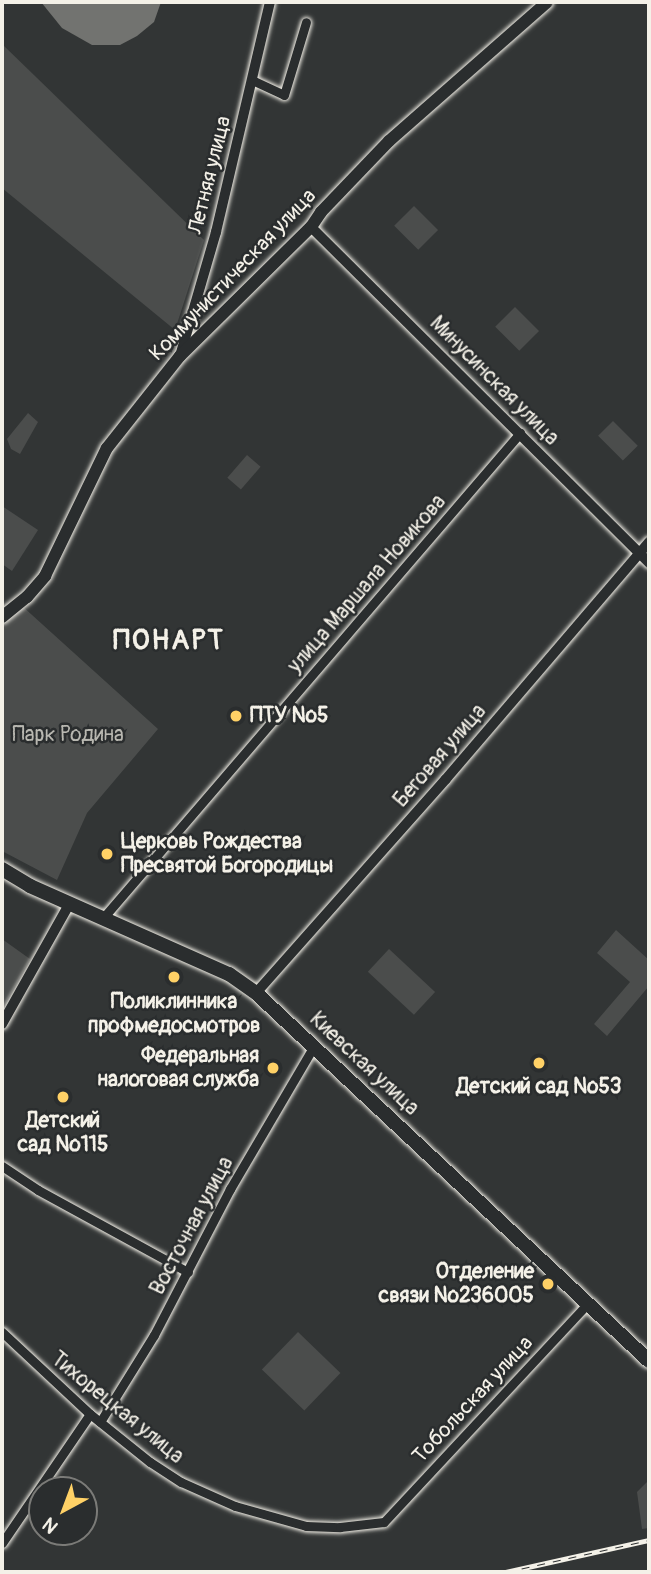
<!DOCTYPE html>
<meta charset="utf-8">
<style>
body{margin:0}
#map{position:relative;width:651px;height:1574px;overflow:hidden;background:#323535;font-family:Pangolin,sans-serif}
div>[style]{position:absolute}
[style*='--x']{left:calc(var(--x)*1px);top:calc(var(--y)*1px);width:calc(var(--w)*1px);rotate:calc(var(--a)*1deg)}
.green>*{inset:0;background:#4b4d4c;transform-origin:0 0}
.water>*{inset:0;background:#727370}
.roads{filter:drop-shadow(0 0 2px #f4f1e8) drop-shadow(0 0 2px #f4f1e8)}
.minor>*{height:9px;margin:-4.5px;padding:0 4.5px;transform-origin:4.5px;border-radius:4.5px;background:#2a2d2e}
.tertiary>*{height:10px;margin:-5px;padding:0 5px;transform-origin:5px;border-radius:5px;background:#2a2d2e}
.secondary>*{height:12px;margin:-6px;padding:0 6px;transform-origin:6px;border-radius:6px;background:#2a2d2e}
.primary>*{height:14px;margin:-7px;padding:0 7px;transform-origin:7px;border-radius:7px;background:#2a2d2e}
.rail>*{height:5px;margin-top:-2.5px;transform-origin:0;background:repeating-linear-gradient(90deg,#2a2d2e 0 8px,#f4f1e8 0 16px);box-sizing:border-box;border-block:2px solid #f4f1e8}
.dots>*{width:19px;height:19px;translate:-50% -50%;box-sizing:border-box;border:4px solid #2a2d2e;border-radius:50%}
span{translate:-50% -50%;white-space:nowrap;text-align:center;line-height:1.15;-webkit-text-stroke:5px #2a2d2e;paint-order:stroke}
.street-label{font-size:21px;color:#f4f1e8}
.poi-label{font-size:21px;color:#f4f1e8;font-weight:700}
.left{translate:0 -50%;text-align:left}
.right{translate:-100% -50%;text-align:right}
.park-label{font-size:21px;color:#b9b8b1}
.district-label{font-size:28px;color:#f4f1e8;font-weight:700;letter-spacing:2px}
.frame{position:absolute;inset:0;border:4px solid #f4f1e8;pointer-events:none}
.north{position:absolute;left:28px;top:1476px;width:70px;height:70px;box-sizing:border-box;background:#2a2d2e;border:2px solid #7b7b78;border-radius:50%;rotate:221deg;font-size:19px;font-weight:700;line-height:28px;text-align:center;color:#f4f1e8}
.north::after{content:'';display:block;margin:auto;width:24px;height:32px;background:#ffd166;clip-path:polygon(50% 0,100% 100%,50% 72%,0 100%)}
</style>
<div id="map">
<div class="green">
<i style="clip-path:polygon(2px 44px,204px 240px,175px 330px,2px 188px)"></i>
<i style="left:414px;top:206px;width:34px;height:28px;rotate:45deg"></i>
<i style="left:515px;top:307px;width:34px;height:28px;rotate:45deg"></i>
<i style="clip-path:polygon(28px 413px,38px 422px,20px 454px,11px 449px,7px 439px)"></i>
<i style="left:613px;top:421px;width:35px;height:21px;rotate:45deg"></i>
<i style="left:247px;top:455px;width:18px;height:30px;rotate:41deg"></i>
<i style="clip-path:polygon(2px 506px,38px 530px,12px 571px,2px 564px)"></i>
<i style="clip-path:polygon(21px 605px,158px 729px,87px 813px,57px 880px,2px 851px,2px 620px)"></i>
<i style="clip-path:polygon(616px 930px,649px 960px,649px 986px,607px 1036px,594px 1024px,630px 982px,597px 953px)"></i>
<i style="clip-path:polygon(2px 939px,30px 959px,2px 1009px)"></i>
<i style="left:389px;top:949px;width:63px;height:31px;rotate:43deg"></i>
<i style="left:298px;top:1332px;width:59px;height:52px;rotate:44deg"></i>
<i style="clip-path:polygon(649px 1480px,649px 1528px,642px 1529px,637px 1492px)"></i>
</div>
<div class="water">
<i style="clip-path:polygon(41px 2px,161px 2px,154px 22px,137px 36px,120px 45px,92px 45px,62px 28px)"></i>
</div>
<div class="roads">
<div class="minor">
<i style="--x:252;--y:80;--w:35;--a:25"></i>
<i style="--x:284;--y:95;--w:76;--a:-73.2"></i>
<i style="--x:103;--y:918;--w:640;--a:-49.31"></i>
<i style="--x:2;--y:1166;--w:43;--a:33.7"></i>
<i style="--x:38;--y:1190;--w:171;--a:28.7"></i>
<i style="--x:2;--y:1332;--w:120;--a:43"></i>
<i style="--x:90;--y:1414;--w:77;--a:38.7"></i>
<i style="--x:150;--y:1462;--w:37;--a:33"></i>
<i style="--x:181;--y:1482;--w:59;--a:24"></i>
<i style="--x:235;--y:1506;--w:74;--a:15.7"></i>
<i style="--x:306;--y:1526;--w:34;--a:2"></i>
<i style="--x:340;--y:1527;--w:44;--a:-6.5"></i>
<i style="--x:384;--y:1522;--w:299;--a:-47"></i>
<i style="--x:100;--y:1422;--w:102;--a:-58.2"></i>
<i style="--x:154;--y:1335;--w:165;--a:-62.5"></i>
<i style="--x:230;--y:1189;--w:166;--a:-59.6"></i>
<i style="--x:2;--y:1543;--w:156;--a:-55.7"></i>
</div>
<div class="tertiary">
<i style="--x:311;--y:227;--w:477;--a:44.8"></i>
<i style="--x:180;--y:356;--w:129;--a:-73.8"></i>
<i style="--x:216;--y:232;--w:236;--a:-76.8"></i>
<i style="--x:256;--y:993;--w:286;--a:-48.4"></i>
<i style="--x:446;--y:779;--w:312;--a:-49.4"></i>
<i style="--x:2;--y:1024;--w:139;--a:-60.7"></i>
</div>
<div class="secondary">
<i style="--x:2;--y:617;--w:32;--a:-39"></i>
<i style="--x:27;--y:597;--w:28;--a:-49"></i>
<i style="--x:45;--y:576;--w:142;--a:-64.2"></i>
<i style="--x:107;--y:448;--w:117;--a:-51.6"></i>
<i style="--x:180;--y:356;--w:184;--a:-44.6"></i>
<i style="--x:311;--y:227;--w:18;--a:-56"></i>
<i style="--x:321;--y:212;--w:98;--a:-46.2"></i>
<i style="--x:389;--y:141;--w:210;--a:-41.3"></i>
</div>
<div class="primary">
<i style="--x:2;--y:869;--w:33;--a:31"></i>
<i style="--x:30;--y:886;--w:218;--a:23.9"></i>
<i style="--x:229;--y:974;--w:33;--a:35"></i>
<i style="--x:256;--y:993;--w:538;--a:43.12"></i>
</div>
</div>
<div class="rail">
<i style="--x:506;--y:1572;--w:147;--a:-12.6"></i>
</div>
<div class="dots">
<i style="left:236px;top:716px;background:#ffd166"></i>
<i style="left:107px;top:854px;background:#ffd166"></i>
<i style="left:174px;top:977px;background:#ffd166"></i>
<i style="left:539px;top:1063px;background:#ffd166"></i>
<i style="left:273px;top:1068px;background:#ffd166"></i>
<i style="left:63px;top:1097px;background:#ffd166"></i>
<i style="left:548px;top:1284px;background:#ffd166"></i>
</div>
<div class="street-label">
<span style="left:210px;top:175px;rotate:-76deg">Летняя улица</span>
<span style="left:233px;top:275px;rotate:-46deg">Коммунистическая улица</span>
<span style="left:494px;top:381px;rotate:45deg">Минусинская улица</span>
<span style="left:367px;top:584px;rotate:-49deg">улица Маршала Новикова</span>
<span style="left:440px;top:756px;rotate:-49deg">Беговая улица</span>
<span style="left:364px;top:1064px;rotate:43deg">Киевская улица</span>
<span style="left:192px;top:1226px;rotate:-62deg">Восточная улица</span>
<span style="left:473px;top:1400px;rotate:-47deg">Тобольская улица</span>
<span style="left:117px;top:1408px;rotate:39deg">Тихорецкая улица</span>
</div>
<div class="poi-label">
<span class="left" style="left:250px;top:716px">ПТУ №5</span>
<span class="left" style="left:121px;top:854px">Церковь Рождества<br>Пресвятой Богородицы</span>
<span style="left:174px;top:1014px">Поликлинника<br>профмедосмотров</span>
<span class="right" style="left:259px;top:1068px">Федеральная<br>налоговая служба</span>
<span style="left:539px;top:1087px">Детский сад №53</span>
<span style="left:63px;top:1133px">Детский<br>сад №115</span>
<span class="right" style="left:534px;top:1284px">Отделение<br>связи №236005</span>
</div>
<div class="park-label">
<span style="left:68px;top:735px">Парк Родина</span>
</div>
<div class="district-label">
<span style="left:169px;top:641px">ПОНАРТ</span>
</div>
<div class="frame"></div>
<div class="north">N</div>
</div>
